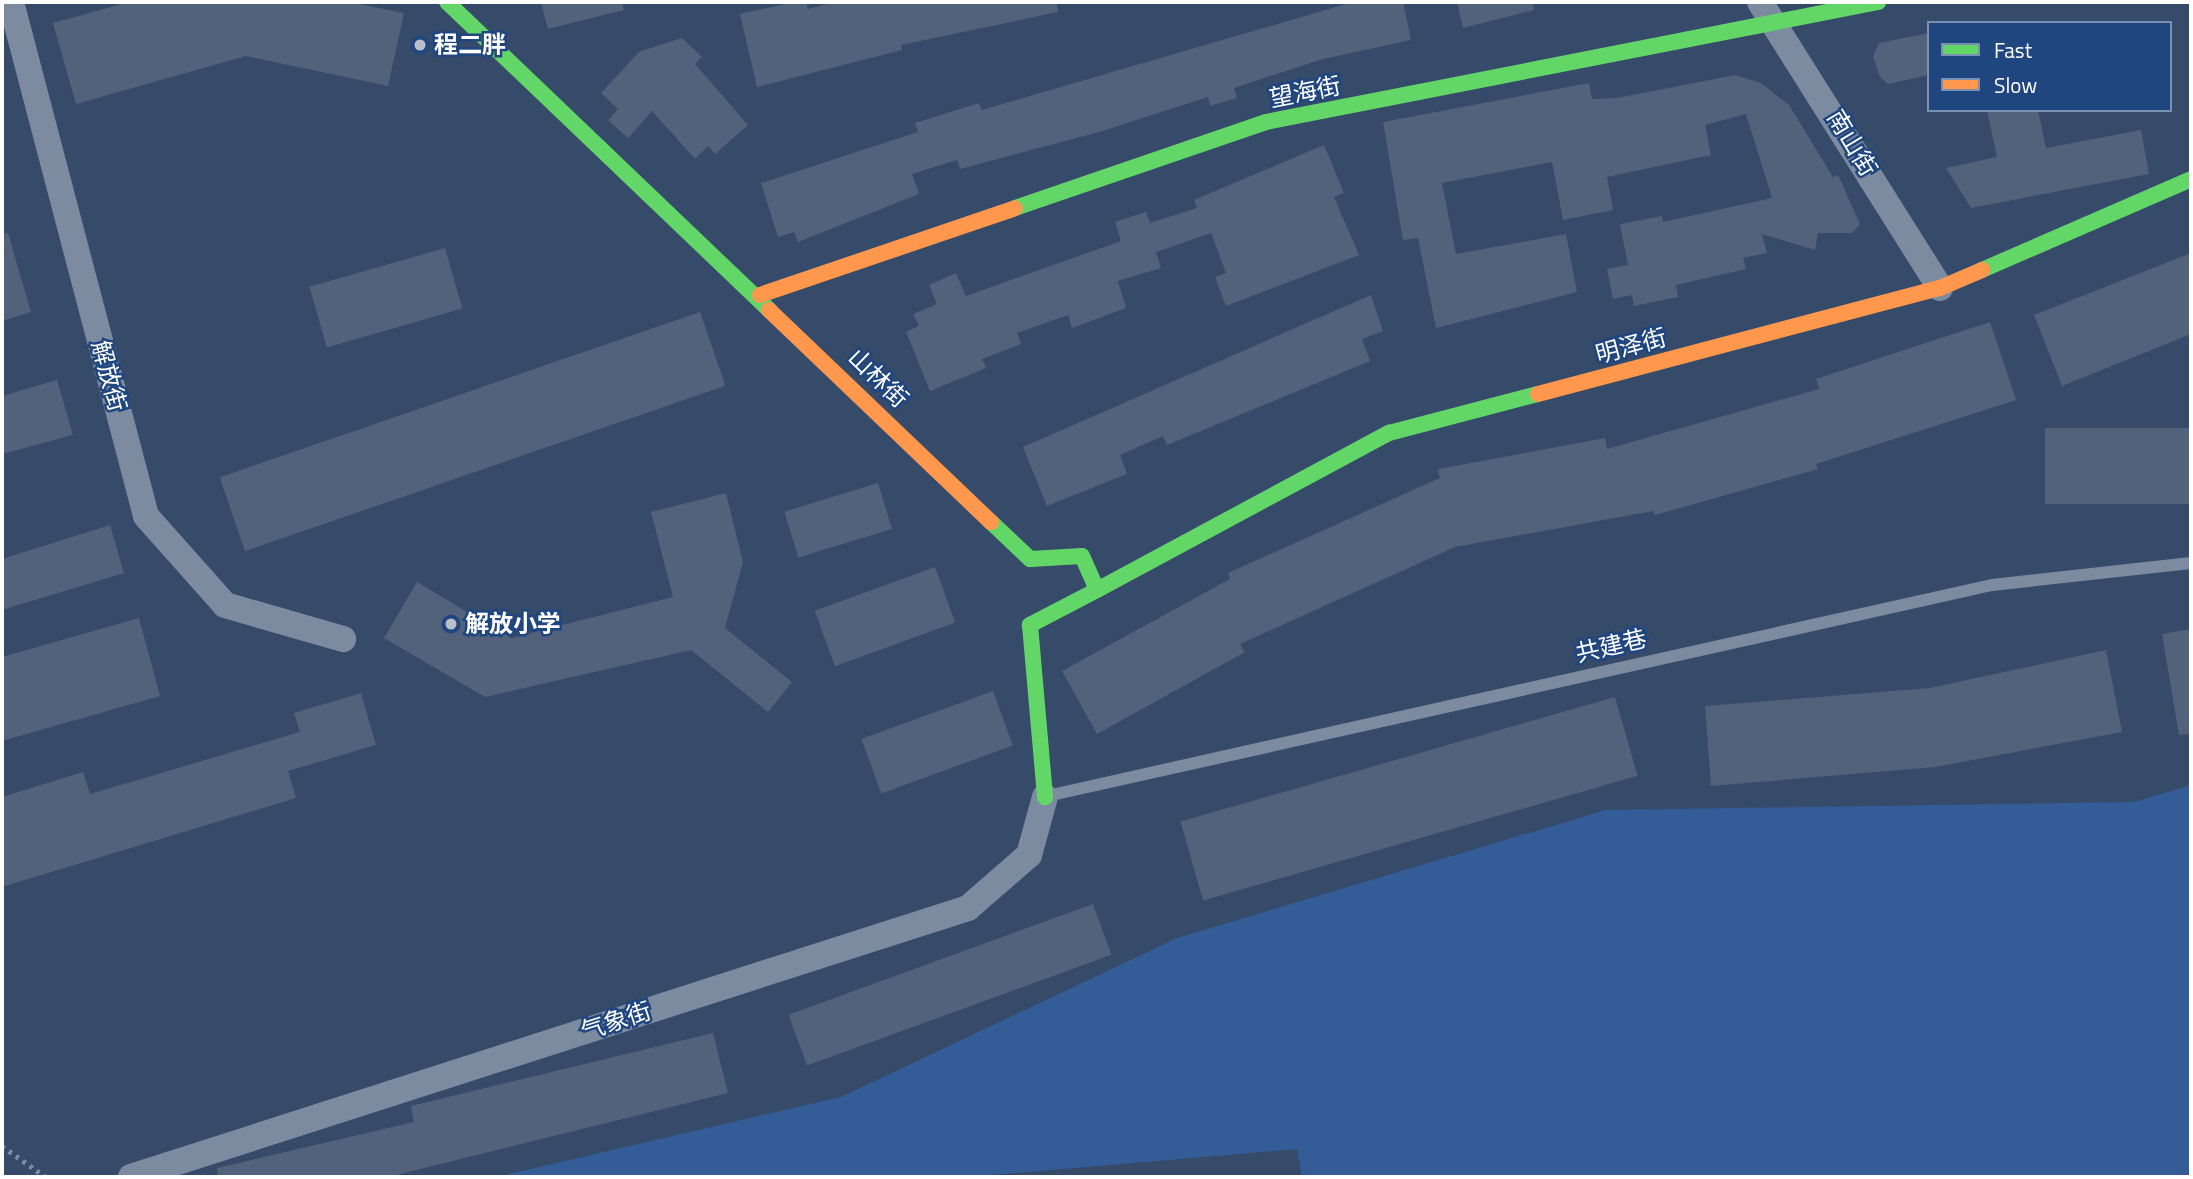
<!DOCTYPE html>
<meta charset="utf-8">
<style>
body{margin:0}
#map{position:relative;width:2193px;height:1179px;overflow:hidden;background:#364a6a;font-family:"Titillium Web","Noto Sans SC",sans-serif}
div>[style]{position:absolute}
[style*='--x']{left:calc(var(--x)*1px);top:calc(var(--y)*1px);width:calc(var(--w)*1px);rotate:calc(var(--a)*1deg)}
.green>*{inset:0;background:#345c97}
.building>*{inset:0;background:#52627b;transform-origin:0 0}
.path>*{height:4.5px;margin-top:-2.25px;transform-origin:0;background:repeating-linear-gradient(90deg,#7c8ba0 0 3.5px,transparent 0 8.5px)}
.lane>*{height:12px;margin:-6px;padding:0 6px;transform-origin:6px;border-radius:6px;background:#7c8ba0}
.street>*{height:26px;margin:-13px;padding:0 13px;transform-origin:13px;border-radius:13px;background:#7c8ba0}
.fast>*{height:16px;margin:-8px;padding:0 8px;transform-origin:8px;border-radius:8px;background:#63d668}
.slow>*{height:16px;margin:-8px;padding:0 8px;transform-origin:8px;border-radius:8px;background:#ff974d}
.dots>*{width:19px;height:19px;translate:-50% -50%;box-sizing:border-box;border:4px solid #204680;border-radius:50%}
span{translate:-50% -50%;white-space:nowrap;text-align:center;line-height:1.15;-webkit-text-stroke:5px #204680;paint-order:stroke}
.poi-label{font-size:24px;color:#fff;font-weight:700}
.left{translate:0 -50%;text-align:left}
.street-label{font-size:24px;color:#fff}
.frame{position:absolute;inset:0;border:4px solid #fff;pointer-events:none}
.legend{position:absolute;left:1927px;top:21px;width:245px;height:91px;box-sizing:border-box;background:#204680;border:2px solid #7990b3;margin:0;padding:9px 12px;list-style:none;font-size:21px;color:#fff}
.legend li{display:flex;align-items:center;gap:14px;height:35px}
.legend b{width:35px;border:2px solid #7990b3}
</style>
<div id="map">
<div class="green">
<i style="clip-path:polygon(2191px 785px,2191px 1177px,1302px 1177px,1297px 1149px,968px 1177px,496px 1177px,841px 1097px,1177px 938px,1606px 810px,2134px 802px)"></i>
</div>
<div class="building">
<i style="clip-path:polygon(129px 2px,349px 2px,404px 13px,388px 86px,246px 56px,76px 104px,53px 23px)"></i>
<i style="clip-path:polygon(541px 2px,622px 2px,624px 10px,548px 29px)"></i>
<i style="clip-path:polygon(795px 2px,806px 2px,808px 9px,836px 2px,1057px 2px,1058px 12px,901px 45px,902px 50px,757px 87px,740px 14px)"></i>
<i style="clip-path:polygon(1353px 2px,1403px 2px,1411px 40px,1323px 59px,1234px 88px,1237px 98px,1210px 106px,1208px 97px,1099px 132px,960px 169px,957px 160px,912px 174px,919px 194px,798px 242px,794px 232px,778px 237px,761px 183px,918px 132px,915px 123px,979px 103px,982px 110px)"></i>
<i style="clip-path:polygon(1457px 2px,1533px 2px,1534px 10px,1463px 28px)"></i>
<i style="clip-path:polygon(1929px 33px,1929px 75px,1888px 84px,1880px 77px,1873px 57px,1879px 43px)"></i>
<i style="clip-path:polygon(682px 38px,702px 57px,695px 64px,748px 125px,715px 154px,708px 146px,695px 159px,652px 111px,628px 138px,608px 120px,618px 109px,601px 93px,639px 52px)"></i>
<i style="clip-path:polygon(1735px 75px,1761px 83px,1789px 105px,1833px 177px,1838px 175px,1860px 224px,1852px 233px,1818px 233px,1815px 250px,1762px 234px,1767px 253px,1743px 258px,1746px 269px,1676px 285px,1678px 297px,1634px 306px,1632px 295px,1613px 299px,1607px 269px,1628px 265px,1620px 224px,1662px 216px,1663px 222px,1772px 198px,1746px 114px,1705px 125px,1711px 155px,1607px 177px,1613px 210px,1563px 220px,1552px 162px,1442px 183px,1456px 254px,1566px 234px,1577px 292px,1436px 328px,1418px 238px,1403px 240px,1383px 122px,1589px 83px,1592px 99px,1617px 98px)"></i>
<i style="clip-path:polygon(1987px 110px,2038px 110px,2046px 148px,2141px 130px,2149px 174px,1971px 208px,1946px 168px,1997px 157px)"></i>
<i style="clip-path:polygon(1324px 145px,1344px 193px,1334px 197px,1359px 255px,1226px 306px,1215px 277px,1226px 273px,1211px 233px,1156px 252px,1161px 268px,1118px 281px,1126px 308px,1072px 328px,1068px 315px,1017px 333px,1021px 344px,982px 359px,986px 368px,930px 391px,906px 332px,919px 326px,913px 314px,937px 304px,929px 285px,956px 273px,966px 296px,1121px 241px,1115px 222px,1146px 212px,1150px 223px,1197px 208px,1194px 200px)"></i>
<i style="clip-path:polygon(8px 233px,31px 312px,2px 321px,2px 234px)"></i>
<i style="left:445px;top:248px;width:63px;height:141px;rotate:74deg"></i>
<i style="clip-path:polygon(2191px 253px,2191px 334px,2062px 386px,2034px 315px)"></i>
<i style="clip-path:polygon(1371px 295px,1383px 331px,1362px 339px,1370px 361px,1167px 445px,1163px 436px,1120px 455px,1127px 474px,1047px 506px,1023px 447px)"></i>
<i style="left:700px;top:312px;width:78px;height:508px;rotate:71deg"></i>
<i style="clip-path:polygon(1990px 322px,2016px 400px,1816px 464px,1818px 469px,1655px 515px,1653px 511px,1455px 547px,1240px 644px,1245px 652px,1097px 734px,1062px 671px,1230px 579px,1228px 573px,1440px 478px,1438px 469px,1605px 438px,1607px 449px,1819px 389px,1816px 379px)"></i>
<i style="clip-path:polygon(57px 380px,73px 435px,2px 454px,2px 396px)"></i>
<i style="left:2191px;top:428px;width:76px;height:146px;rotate:90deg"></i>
<i style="left:878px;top:483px;width:48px;height:98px;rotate:73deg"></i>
<i style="clip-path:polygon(726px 493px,743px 562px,725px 628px,792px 682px,768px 712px,691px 650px,485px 697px,384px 638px,417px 582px,511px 638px,673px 597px,651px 512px)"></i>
<i style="clip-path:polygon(110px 525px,124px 573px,2px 610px,2px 559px)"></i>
<i style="left:935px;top:567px;width:59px;height:128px;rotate:70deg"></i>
<i style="clip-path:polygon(139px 618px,160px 696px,2px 741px,2px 657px)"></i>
<i style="clip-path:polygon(2191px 629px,2191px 734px,2179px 735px,2162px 634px)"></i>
<i style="clip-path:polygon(2106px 650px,2122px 732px,1935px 767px,1711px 786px,1705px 706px,1930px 688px)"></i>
<i style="left:993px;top:691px;width:58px;height:140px;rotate:70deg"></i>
<i style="clip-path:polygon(361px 693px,376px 745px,288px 771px,296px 798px,2px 887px,2px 797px,83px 772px,90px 794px,300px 732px,294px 713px)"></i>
<i style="left:1615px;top:697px;width:82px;height:452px;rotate:74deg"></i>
<i style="left:1093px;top:904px;width:54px;height:324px;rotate:70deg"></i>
<i style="clip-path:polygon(713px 1033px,728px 1093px,388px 1177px,218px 1177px,217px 1168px,414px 1122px,411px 1106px)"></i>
</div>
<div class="path">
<i style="--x:2;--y:1146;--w:54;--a:35.2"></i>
</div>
<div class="lane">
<i style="--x:1047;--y:796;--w:968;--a:-12.59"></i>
<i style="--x:1992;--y:585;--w:200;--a:-6.3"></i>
</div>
<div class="street">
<i style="--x:11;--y:2;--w:531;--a:75.28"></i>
<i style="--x:146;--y:516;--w:119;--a:48.4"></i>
<i style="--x:225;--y:605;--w:123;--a:16.1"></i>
<i style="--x:1760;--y:2;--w:338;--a:57.8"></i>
<i style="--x:131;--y:1177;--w:879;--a:-17.82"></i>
<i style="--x:968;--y:908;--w:81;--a:-41"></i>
<i style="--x:1029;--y:855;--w:60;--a:-74.6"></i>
</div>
<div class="fast">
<i style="--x:447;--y:2;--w:446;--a:43.7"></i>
<i style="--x:1015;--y:208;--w:265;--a:-18.9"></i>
<i style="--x:1266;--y:122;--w:624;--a:-11.09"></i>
<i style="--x:1982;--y:270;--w:228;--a:-23.5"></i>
<i style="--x:991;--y:522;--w:54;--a:43.5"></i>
<i style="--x:1030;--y:559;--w:52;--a:-3.3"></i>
<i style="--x:1082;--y:556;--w:37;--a:66"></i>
<i style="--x:1097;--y:590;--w:76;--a:152.4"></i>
<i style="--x:1030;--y:625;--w:173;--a:85"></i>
<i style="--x:1097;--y:590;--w:332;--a:-28.3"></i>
<i style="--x:1389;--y:433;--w:154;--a:-14.7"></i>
</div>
<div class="slow">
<i style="--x:760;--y:295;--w:269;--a:-18.8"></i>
<i style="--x:769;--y:310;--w:307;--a:43.7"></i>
<i style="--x:1538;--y:394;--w:416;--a:-14.8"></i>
<i style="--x:1940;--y:288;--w:46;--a:-23.2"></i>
</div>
<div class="dots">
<i style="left:420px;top:45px;background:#b9c0cb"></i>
<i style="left:451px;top:624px;background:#b9c0cb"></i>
</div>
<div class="poi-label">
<span class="left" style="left:434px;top:45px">程二胖</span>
<span class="left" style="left:465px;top:624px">解放小学</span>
</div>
<div class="street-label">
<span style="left:1305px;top:92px;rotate:-11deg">望海街</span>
<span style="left:1852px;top:143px;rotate:59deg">南山街</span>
<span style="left:1631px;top:346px;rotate:-15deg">明泽街</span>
<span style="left:109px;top:376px;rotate:75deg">解放街</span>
<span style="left:878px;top:378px;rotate:44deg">山林街</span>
<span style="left:1611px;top:646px;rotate:-13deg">共建巷</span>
<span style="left:616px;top:1021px;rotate:-18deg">气象街</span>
</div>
<div class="frame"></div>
<ul class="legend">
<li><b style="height:9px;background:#63d668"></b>Fast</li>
<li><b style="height:9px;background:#ff974d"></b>Slow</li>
</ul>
</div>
